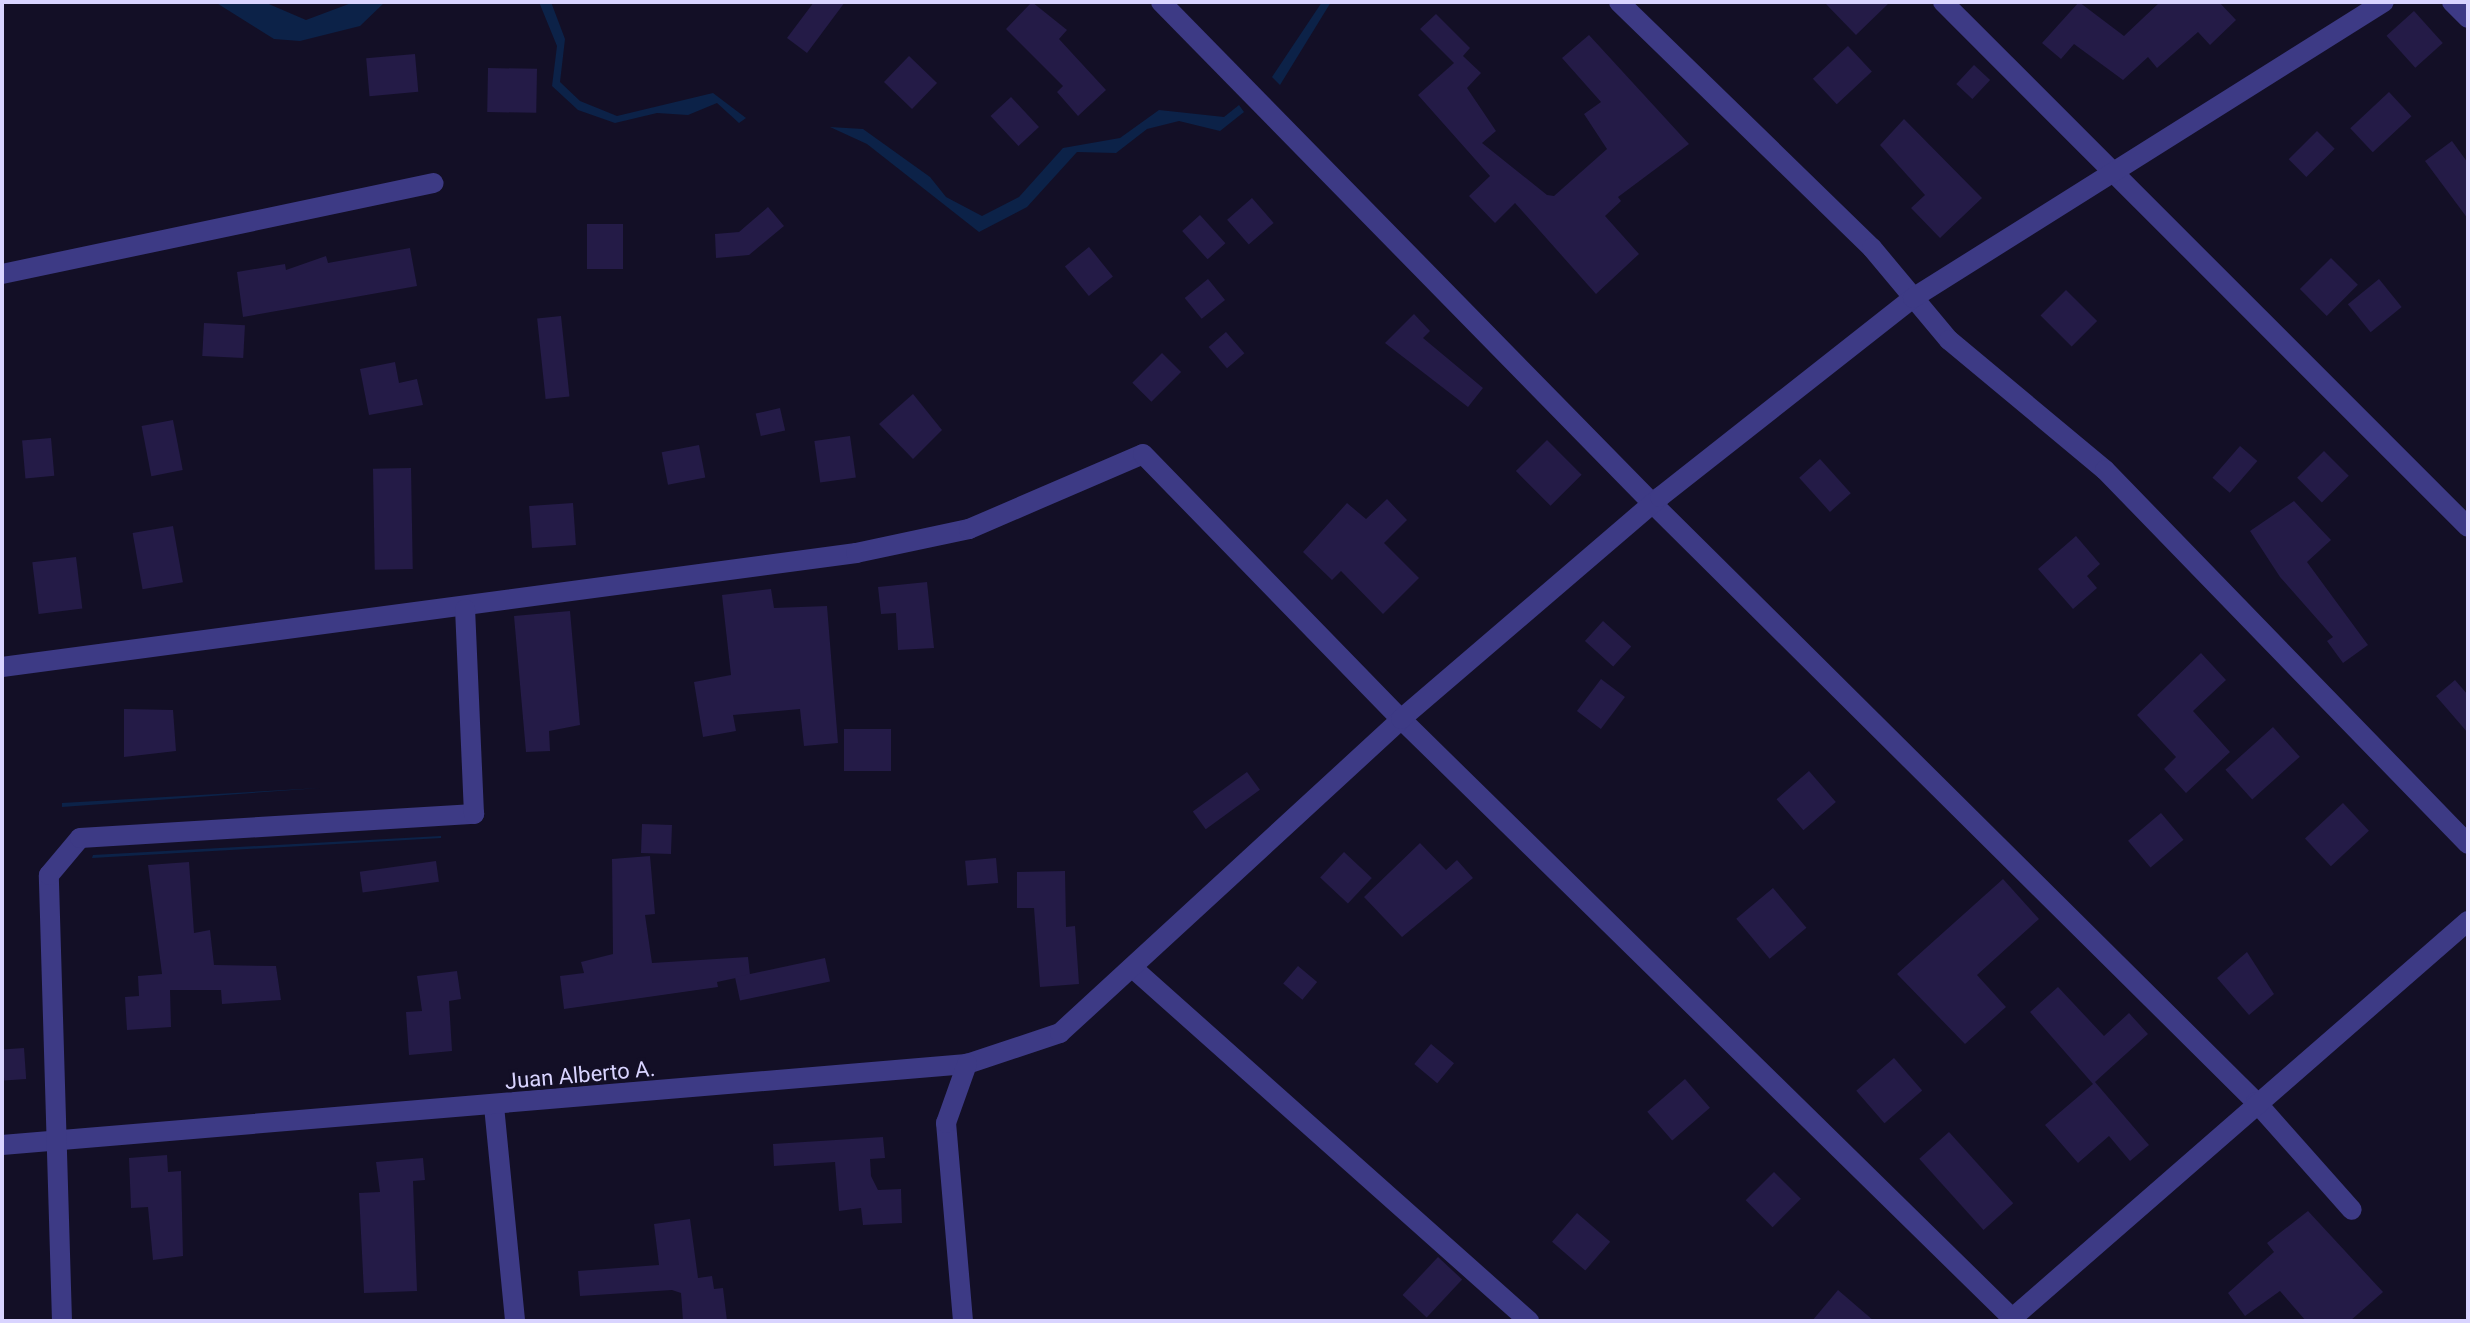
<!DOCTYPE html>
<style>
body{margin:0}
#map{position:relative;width:2470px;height:1323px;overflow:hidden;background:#130f26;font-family:Roboto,sans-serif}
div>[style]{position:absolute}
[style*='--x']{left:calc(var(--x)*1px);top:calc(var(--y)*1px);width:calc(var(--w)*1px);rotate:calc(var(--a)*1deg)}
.water>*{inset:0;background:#0c2248}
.building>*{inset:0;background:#241b47;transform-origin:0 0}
.minor>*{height:20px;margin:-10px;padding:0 10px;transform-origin:10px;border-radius:10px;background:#3d3a85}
span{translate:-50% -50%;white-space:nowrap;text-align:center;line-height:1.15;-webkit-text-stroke:7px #130f26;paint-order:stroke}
.street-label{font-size:22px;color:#d9d4ff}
.frame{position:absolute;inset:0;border:4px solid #d9d4ff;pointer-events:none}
</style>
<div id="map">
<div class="water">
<i style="clip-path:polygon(215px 2px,264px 2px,306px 20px,354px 2px,385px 2px,360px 26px,300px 41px,274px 39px)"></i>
<i style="clip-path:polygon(539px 2px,551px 2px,565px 39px,560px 82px,580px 101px,617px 116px,713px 93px,746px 118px,739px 123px,717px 103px,688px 115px,657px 113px,615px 123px,578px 110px,552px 86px,557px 46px)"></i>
<i style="clip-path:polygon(1322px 2px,1331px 2px,1280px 85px,1272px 77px)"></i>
<i style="clip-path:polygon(1239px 105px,1244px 112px,1220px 131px,1179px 121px,1147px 129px,1116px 153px,1077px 152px,1027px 207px,979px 232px,867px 144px,830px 127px,863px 129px,930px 177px,946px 197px,982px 216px,1019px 197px,1063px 148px,1120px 138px,1159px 110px,1224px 117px)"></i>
<i style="clip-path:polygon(320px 788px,62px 807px,62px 803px)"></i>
<i style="clip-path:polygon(441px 836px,441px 838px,92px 858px,93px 855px)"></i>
</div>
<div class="building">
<i style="clip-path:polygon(814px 2px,845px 2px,807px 53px,787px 38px)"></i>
<i style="clip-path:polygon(1032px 2px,1067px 30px,1059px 39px,1106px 90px,1078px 116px,1057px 92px,1063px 86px,1006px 29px)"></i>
<i style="clip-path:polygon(1824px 2px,1890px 2px,1856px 35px)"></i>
<i style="clip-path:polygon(2079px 2px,2124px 36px,2160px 2px,2219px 2px,2236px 20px,2210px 45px,2198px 32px,2157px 68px,2148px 57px,2123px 80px,2074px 44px,2061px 59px,2042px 43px)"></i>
<i style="left:2414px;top:11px;width:43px;height:37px;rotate:48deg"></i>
<i style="clip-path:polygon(1436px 14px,1470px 48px,1463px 56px,1481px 73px,1467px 88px,1496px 131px,1482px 143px,1547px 195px,1554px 196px,1607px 149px,1584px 114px,1601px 102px,1562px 58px,1589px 35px,1689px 144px,1618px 197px,1621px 201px,1605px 216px,1639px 254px,1596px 294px,1515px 203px,1495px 223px,1469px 196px,1490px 176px,1418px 95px,1454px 63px,1420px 29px)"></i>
<i style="left:1848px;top:46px;width:35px;height:48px;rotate:47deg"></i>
<i style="left:415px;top:54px;width:38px;height:49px;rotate:85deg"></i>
<i style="left:909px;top:56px;width:39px;height:36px;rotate:44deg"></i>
<i style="left:1974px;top:65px;width:22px;height:26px;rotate:43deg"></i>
<i style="left:488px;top:68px;width:49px;height:44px;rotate:1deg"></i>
<i style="left:2389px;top:92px;width:33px;height:53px;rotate:47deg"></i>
<i style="left:1011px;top:97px;width:41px;height:28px;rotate:47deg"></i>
<i style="clip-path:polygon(1904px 119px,1982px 198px,1940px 238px,1911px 208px,1925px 195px,1880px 145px)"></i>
<i style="left:2317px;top:131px;width:25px;height:40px;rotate:45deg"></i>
<i style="clip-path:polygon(2452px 141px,2468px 163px,2468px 219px,2425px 161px)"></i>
<i style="left:1252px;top:198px;width:33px;height:33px;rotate:49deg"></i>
<i style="clip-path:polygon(768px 207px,784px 226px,749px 255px,716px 258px,715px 234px,739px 232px)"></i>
<i style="left:1200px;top:215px;width:38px;height:24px;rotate:48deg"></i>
<i style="left:587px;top:224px;width:36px;height:45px"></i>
<i style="left:1089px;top:247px;width:38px;height:31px;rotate:51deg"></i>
<i style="clip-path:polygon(410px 248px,417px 286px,243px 317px,237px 272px,285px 264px,286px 270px,326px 256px,328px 263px)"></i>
<i style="left:2331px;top:258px;width:38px;height:44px;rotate:45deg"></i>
<i style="left:1208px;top:279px;width:27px;height:30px;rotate:51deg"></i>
<i style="left:2379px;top:279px;width:36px;height:40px;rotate:51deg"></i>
<i style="left:2066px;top:290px;width:44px;height:36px;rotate:45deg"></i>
<i style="clip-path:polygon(1414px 314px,1430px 331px,1423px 338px,1483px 388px,1468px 407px,1385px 343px)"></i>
<i style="left:561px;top:316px;width:81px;height:24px;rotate:84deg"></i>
<i style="left:204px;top:323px;width:41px;height:33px;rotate:3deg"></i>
<i style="left:1226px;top:332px;width:28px;height:23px;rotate:49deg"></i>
<i style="left:1162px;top:353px;width:27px;height:42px;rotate:45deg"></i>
<i style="clip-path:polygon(395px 362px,399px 383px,417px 379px,423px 405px,369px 415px,360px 369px)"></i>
<i style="clip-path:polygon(913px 394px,942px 430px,913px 459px,879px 424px)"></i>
<i style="left:780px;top:408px;width:23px;height:25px;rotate:77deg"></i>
<i style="left:173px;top:420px;width:51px;height:32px;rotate:79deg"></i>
<i style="left:850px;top:436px;width:42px;height:36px;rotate:82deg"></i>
<i style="left:51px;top:438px;width:38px;height:29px;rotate:85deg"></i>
<i style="left:1547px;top:440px;width:49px;height:44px;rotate:45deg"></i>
<i style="left:699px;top:445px;width:33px;height:38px;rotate:79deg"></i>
<i style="left:2240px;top:446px;width:23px;height:42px;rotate:41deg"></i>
<i style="left:2324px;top:451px;width:35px;height:38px;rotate:45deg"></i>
<i style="left:1820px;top:459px;width:46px;height:28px;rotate:48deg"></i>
<i style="left:411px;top:468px;width:101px;height:38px;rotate:89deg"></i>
<i style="clip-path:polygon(1387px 499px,1407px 520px,1384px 543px,1419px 578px,1383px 614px,1341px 571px,1332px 580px,1303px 552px,1347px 503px,1366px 519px)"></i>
<i style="clip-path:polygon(2294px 501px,2331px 540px,2307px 562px,2368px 645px,2343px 663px,2327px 641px,2333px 637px,2280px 577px,2250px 531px)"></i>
<i style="left:573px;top:503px;width:42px;height:44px;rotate:86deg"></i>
<i style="left:173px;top:526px;width:57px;height:41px;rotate:80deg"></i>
<i style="clip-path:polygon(2076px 536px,2100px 564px,2087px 576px,2097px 588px,2073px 609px,2038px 569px)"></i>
<i style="left:76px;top:557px;width:52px;height:44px;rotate:83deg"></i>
<i style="clip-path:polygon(927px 582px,934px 648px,898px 650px,896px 613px,881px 614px,878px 587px)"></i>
<i style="clip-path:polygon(771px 589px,774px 608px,827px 606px,838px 743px,804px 746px,800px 709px,733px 715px,736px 731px,703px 737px,694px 682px,731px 675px,722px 595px)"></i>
<i style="clip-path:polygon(570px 611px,580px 725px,549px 731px,550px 751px,526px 752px,514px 616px)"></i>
<i style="left:1603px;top:621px;width:38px;height:27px;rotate:42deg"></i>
<i style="clip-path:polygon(2201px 653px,2226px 680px,2193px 711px,2230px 752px,2186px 793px,2164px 769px,2176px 757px,2137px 715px)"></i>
<i style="left:1601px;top:679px;width:30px;height:40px;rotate:37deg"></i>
<i style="clip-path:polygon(2455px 680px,2468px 695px,2468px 733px,2436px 696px)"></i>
<i style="clip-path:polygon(124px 709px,173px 710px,176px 751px,124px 757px)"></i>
<i style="left:2273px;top:727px;width:40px;height:64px;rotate:48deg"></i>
<i style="left:844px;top:729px;width:47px;height:42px"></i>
<i style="left:1809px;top:771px;width:41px;height:43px;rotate:49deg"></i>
<i style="left:1247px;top:772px;width:22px;height:67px;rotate:54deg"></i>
<i style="left:2343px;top:803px;width:38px;height:52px;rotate:47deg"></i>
<i style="left:2161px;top:813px;width:35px;height:43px;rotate:50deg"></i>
<i style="left:642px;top:824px;width:30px;height:29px;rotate:2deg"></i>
<i style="clip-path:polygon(1420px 843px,1446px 870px,1457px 860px,1473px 878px,1402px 937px,1364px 897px)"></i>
<i style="left:1344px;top:852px;width:38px;height:35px;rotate:43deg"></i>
<i style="clip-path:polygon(650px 856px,655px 914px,645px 915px,652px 963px,748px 957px,750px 975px,717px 982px,718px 987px,564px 1009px,560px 976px,584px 973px,581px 962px,613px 954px,612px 859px)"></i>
<i style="left:996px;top:858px;width:25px;height:31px;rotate:85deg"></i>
<i style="left:436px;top:861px;width:21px;height:77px;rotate:82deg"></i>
<i style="clip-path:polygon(189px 862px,194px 933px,210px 930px,214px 965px,276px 966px,281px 1000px,222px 1004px,221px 990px,170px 990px,171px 1027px,127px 1030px,125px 997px,139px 996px,138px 976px,162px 974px,148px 865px)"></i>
<i style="clip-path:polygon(1065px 871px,1066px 927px,1075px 926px,1079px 984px,1040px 987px,1034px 908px,1017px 908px,1017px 872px)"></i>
<i style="clip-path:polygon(2003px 879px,2039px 919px,1977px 975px,2006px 1007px,1965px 1044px,1897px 974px)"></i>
<i style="left:1773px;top:888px;width:52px;height:48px;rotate:50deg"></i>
<i style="clip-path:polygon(2247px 952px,2274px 994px,2249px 1015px,2217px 978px)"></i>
<i style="left:825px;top:958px;width:24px;height:92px;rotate:78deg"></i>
<i style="left:1298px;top:966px;width:25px;height:23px;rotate:40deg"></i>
<i style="clip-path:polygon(457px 971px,461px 999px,449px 1001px,452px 1051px,409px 1055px,406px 1012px,422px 1011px,417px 976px)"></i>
<i style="clip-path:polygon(2058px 987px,2104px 1036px,2129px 1013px,2148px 1034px,2095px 1082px,2149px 1145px,2130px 1161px,2109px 1136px,2078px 1163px,2045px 1125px,2093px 1084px,2030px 1012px)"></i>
<i style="left:1431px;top:1044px;width:30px;height:26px;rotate:40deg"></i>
<i style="left:24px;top:1048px;width:31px;height:22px;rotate:86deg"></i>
<i style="left:1894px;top:1058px;width:43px;height:50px;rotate:49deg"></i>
<i style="left:1685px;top:1079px;width:38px;height:50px;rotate:49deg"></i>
<i style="left:1949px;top:1132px;width:96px;height:40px;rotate:48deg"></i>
<i style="clip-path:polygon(883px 1137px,885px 1158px,870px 1159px,871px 1176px,878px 1190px,901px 1189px,902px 1223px,863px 1225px,861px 1208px,839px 1211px,835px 1162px,774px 1166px,773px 1144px)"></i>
<i style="clip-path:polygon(167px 1155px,168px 1172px,181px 1171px,183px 1256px,153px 1260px,148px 1207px,131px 1208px,129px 1158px)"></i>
<i style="clip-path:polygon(423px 1158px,425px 1180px,413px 1181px,417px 1291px,364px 1293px,359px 1193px,380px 1192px,376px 1162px)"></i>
<i style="left:1774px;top:1172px;width:38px;height:40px;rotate:45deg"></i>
<i style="clip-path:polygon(2308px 1211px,2383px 1292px,2350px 1321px,2306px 1321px,2280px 1291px,2245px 1316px,2228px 1293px,2274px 1252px,2267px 1243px)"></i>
<i style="left:1577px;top:1213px;width:44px;height:38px;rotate:41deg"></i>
<i style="clip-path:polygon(690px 1219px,698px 1278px,712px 1276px,714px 1289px,723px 1288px,727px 1321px,683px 1321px,681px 1293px,672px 1290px,580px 1296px,578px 1271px,659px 1265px,654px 1224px)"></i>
<i style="left:1438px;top:1257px;width:33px;height:52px;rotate:43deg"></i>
<i style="clip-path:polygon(1838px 1290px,1874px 1321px,1812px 1321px)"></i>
</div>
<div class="minor">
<i style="--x:1161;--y:2;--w:703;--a:45.58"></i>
<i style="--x:1653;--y:504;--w:849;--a:44.76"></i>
<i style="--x:2256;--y:1102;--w:144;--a:48.4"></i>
<i style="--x:1619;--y:2;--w:353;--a:44.2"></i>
<i style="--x:1872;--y:248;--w:120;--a:50.1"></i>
<i style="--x:1949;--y:340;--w:203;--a:39.8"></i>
<i style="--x:2105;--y:470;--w:521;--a:45.86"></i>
<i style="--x:1943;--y:2;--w:742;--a:45"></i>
<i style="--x:2452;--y:2;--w:23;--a:45"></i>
<i style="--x:2;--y:274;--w:441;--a:-11.9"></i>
<i style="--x:2;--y:667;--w:862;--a:-7.6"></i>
<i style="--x:856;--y:553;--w:116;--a:-12"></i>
<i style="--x:969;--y:529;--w:189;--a:-23.3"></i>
<i style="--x:1143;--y:454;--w:370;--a:45.8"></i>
<i style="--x:1401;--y:719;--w:860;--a:44.43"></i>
<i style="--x:1135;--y:970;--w:528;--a:41.7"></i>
<i style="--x:494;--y:1106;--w:216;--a:84.4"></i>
<i style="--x:2;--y:1145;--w:968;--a:-4.8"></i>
<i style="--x:967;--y:1064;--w:98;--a:-18.4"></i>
<i style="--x:1060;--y:1033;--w:464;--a:-42.6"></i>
<i style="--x:1401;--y:719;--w:341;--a:-40.6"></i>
<i style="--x:1660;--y:497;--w:322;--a:-38.2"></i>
<i style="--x:1913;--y:298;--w:556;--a:-32.15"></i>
<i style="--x:62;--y:1321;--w:446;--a:-91.7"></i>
<i style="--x:49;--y:875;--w:48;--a:-50"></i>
<i style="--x:80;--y:838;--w:395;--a:-3.5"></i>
<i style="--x:474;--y:814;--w:205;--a:-92.5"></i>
<i style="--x:963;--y:1321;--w:199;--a:-94.9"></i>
<i style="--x:946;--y:1123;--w:63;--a:-70.4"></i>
<i style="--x:2009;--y:1321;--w:609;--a:-41.07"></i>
</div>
<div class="street-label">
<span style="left:580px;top:1075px;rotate:-5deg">Juan Alberto A.</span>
</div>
<div class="frame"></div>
</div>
